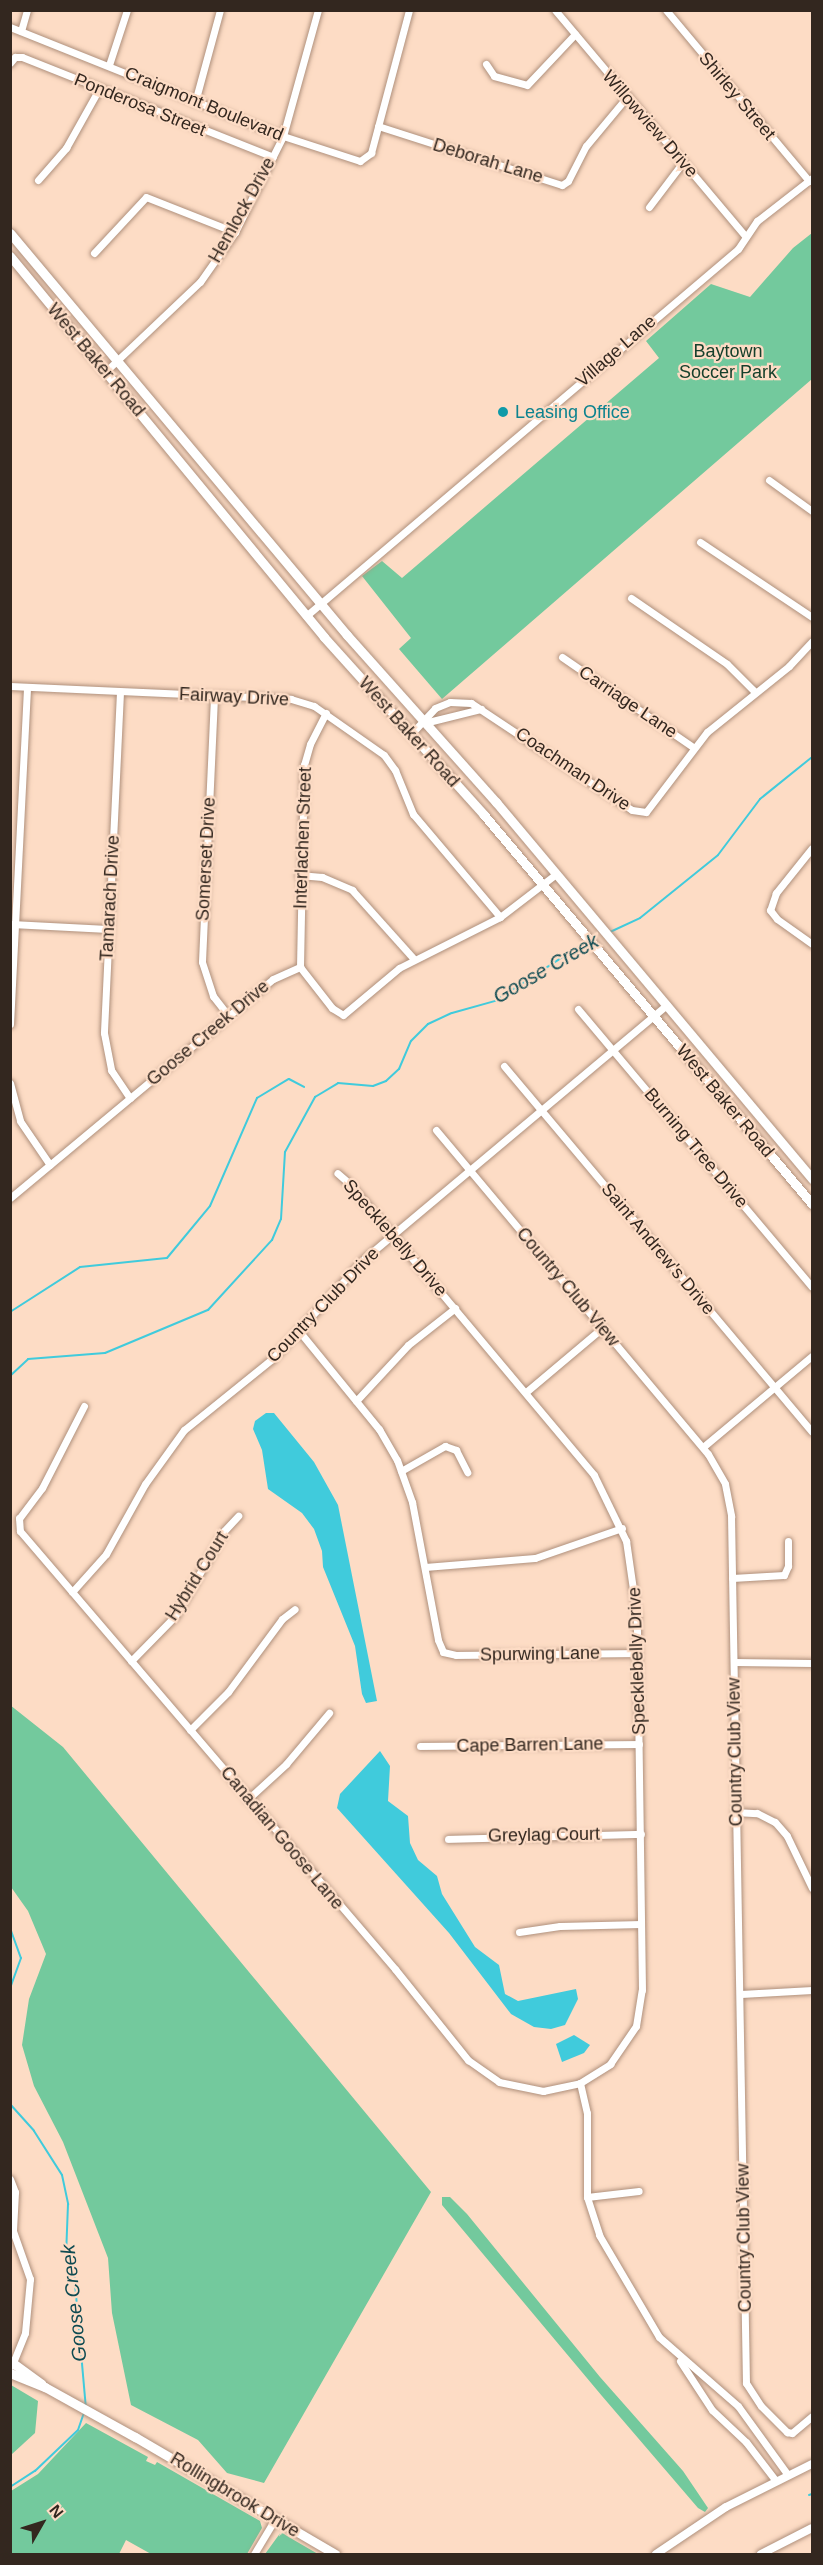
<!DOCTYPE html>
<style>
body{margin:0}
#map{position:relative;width:823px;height:2565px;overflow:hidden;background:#fddcc5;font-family:Helvetica,sans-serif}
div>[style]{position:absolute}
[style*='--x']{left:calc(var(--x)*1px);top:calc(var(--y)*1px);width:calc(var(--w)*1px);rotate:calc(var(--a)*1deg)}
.green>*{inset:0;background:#73c99d}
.water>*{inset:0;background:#40cbdc}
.stream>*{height:2px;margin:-1px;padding:0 1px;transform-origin:1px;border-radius:1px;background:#40cbdc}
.roads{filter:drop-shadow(0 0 2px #af907c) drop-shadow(0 0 2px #af907c)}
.minor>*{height:7px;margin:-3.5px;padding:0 3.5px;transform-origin:3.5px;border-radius:3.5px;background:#fff}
.tertiary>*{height:8px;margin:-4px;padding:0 4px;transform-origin:4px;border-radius:4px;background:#fff}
.secondary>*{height:9px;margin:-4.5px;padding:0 4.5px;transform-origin:4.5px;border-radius:4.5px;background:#fff}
.dots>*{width:16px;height:16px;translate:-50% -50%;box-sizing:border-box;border:3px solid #fddcc5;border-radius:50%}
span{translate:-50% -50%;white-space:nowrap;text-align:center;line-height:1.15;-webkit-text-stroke:4.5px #fddcc5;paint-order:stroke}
.street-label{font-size:18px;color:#33271f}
.park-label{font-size:18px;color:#16402c}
.culture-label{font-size:18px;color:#0d838f}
.left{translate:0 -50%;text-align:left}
.water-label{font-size:20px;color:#0e4a51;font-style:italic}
.frame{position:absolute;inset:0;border:12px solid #33271f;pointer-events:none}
.north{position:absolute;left:12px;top:2493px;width:60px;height:60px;-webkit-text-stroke:4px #fddcc5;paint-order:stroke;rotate:51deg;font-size:16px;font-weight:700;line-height:24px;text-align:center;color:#33271f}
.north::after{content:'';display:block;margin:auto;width:21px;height:27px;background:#33271f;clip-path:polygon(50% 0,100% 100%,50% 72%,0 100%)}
</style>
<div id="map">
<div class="green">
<i style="clip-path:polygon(812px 233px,812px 379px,442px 699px,399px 649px,411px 638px,362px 576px,382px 561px,402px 578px,659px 358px,646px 341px,711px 284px,750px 297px,793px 248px)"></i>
<i style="clip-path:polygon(10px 1705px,63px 1747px,431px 2192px,264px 2483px,227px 2473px,198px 2440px,131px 2405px,112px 2313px,108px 2258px,63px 2142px,34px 2086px,22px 2045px,29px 1999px,46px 1954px,28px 1911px,11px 1887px)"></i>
<i style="clip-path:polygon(442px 2197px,450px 2197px,467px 2214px,600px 2377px,683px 2471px,708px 2508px,705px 2512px,698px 2508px,602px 2396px,442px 2205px)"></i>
<i style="clip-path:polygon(11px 2385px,38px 2401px,35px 2433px,11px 2455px)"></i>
<i style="clip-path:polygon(86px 2423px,148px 2457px,146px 2461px,155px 2465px,157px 2462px,260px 2521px,262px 2528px,247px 2554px,151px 2554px,126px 2540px,119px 2554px,11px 2554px,11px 2491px,38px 2474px)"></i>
<i style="clip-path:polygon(281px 2532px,287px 2536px,318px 2554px,265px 2554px)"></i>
</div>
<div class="water">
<i style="clip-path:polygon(266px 1413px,274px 1413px,314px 1462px,338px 1505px,377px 1701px,366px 1703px,362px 1694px,355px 1646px,323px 1567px,322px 1551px,314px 1529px,302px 1513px,268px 1489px,262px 1450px,253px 1429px,255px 1421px)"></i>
<i style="clip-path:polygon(380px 1751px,390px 1766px,388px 1801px,408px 1816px,410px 1843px,418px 1860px,437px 1876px,442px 1894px,475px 1947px,499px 1965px,505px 1994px,518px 2001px,576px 1989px,578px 1999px,565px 2025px,551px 2029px,534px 2027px,511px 2014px,449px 1933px,337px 1808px,340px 1794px)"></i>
<i style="clip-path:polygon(574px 2035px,590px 2045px,584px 2053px,562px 2062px,556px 2044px)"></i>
</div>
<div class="stream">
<i style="--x:610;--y:932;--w:33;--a:-25"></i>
<i style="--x:640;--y:918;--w:100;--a:-38.9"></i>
<i style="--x:718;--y:855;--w:70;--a:-53.1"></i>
<i style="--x:760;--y:799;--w:67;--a:-38.9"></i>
<i style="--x:10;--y:1312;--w:83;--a:-32.7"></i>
<i style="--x:80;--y:1267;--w:87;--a:-5.9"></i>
<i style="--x:167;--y:1258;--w:67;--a:-50.4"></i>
<i style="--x:210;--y:1206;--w:118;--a:-66.5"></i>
<i style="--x:257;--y:1098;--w:37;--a:-31"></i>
<i style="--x:289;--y:1079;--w:17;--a:28"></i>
<i style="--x:10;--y:1376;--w:25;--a:-43"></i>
<i style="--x:28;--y:1359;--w:77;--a:-4.5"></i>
<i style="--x:105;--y:1353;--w:112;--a:-22.7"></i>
<i style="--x:208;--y:1310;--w:95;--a:-47.6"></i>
<i style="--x:272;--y:1240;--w:23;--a:-67"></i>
<i style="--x:281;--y:1219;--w:67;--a:-86.6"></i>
<i style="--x:285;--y:1152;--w:63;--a:-61.4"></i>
<i style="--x:315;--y:1097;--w:27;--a:-31"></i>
<i style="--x:338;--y:1083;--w:35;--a:5"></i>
<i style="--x:373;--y:1086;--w:14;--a:-21"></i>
<i style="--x:386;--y:1081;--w:18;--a:-43"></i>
<i style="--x:399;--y:1069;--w:30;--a:-67"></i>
<i style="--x:411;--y:1041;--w:24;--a:-45"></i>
<i style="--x:428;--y:1024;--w:26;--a:-25"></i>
<i style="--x:452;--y:1013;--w:45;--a:-15.6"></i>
<i style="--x:495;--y:1001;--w:108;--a:-33"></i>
<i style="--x:10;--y:1928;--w:32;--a:70"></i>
<i style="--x:21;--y:1958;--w:32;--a:110"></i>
<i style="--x:10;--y:2104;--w:36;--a:48"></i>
<i style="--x:34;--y:2131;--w:52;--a:57.5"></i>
<i style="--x:62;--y:2175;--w:30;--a:78"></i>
<i style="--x:68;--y:2204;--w:53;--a:92.2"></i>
<i style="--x:66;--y:2257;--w:17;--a:62"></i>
<i style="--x:74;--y:2272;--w:137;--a:85"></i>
<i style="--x:10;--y:2487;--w:30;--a:-33"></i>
<i style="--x:35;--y:2471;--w:59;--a:-43.6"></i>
<i style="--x:78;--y:2430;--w:18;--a:-71"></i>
<i style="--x:809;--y:2495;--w:3;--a:-18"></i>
</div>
<div class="roads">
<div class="minor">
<i style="--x:555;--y:10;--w:295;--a:49.9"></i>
<i style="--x:666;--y:10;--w:223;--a:50.1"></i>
<i style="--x:10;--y:27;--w:294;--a:21.8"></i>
<i style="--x:283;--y:136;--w:81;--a:18"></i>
<i style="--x:360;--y:161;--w:14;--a:-36"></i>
<i style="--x:371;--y:153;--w:148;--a:-75.1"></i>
<i style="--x:21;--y:31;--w:22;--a:-74"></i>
<i style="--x:10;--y:63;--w:8;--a:-50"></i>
<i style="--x:15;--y:57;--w:7;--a:0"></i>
<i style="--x:22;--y:57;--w:270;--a:21.7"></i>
<i style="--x:486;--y:64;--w:14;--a:56"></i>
<i style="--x:494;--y:76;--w:34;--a:15"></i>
<i style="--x:527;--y:85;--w:70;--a:-46.7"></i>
<i style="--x:109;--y:65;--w:58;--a:-71.9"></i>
<i style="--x:195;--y:102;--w:95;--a:-74.8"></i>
<i style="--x:378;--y:126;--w:193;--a:17.8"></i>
<i style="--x:562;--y:185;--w:7;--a:-34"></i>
<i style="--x:568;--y:181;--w:39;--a:-63"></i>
<i style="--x:586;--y:146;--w:62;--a:-50.2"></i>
<i style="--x:38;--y:180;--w:43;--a:-48.8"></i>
<i style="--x:66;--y:148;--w:68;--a:-60.8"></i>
<i style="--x:649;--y:207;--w:56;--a:-52.9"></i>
<i style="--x:94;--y:253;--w:76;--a:-47.1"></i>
<i style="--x:146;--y:197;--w:96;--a:21.5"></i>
<i style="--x:105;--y:372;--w:131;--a:-43.5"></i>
<i style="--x:200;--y:282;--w:61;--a:-55"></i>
<i style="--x:235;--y:232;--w:107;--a:-63.4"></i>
<i style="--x:283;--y:136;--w:131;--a:-74.5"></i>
<i style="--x:769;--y:480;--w:53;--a:35.8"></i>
<i style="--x:700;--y:542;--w:135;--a:33.8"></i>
<i style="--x:631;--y:598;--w:116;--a:34.5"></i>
<i style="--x:727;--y:664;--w:40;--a:45"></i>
<i style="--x:306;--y:616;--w:567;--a:-40.35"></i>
<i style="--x:738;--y:249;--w:34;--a:-56"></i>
<i style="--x:757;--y:221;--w:70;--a:-38"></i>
<i style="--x:562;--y:657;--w:159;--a:34.5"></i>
<i style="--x:10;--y:686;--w:281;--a:2.6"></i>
<i style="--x:291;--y:699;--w:24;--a:17"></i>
<i style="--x:314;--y:706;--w:85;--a:35"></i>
<i style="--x:384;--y:755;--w:19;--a:54"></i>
<i style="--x:395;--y:770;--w:48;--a:67.8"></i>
<i style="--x:413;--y:814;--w:135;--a:49.8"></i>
<i style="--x:120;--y:692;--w:341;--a:92.7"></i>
<i style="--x:104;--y:1033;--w:38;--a:79"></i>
<i style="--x:111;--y:1070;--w:34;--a:56"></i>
<i style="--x:214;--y:697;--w:265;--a:92.6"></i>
<i style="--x:202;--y:962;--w:36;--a:72"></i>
<i style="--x:213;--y:996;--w:23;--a:52"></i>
<i style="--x:424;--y:723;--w:59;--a:-13.8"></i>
<i style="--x:411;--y:734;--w:35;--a:-47"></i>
<i style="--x:435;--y:708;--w:16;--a:-22"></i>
<i style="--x:450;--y:702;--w:21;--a:3"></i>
<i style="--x:471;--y:703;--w:193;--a:33.6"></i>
<i style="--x:632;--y:810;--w:14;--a:8"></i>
<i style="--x:646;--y:812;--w:101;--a:-52.7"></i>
<i style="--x:707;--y:732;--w:105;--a:-38.8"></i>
<i style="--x:789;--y:666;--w:34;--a:-47"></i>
<i style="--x:812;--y:848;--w:58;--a:128.7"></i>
<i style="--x:776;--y:893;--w:18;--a:109"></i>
<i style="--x:770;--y:910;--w:11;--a:52"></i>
<i style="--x:777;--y:919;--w:43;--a:35.5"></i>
<i style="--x:299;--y:875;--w:23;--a:5"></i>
<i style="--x:322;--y:877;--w:33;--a:23"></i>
<i style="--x:352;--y:890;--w:93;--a:48.1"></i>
<i style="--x:10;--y:924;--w:99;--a:2.9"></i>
<i style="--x:300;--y:967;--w:202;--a:-88.9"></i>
<i style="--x:304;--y:765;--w:22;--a:-74"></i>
<i style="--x:310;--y:744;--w:35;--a:-63"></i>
<i style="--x:578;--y:1009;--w:363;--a:49.9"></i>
<i style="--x:10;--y:1024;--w:337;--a:-87.1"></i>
<i style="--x:504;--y:1066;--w:478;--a:49.9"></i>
<i style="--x:10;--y:1083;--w:39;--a:75"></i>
<i style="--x:20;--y:1121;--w:53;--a:55.7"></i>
<i style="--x:436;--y:1130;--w:423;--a:50"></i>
<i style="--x:708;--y:1454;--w:34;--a:60"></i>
<i style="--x:725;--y:1484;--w:33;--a:79"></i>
<i style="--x:731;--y:1516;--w:867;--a:89.01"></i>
<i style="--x:746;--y:2383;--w:27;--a:57"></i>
<i style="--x:761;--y:2406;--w:37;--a:45"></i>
<i style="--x:787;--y:2432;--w:5;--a:11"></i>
<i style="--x:792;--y:2433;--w:26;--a:-40"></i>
<i style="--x:10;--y:1198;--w:342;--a:-39.8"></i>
<i style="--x:273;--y:979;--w:30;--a:-24"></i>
<i style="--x:300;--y:967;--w:52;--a:52"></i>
<i style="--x:332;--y:1008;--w:13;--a:32"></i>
<i style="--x:343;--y:1015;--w:73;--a:-40"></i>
<i style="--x:399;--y:968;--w:113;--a:-26.8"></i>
<i style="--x:500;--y:917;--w:71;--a:-37.5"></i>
<i style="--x:299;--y:1331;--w:127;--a:50.8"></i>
<i style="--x:379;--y:1429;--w:36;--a:60"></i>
<i style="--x:397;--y:1460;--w:45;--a:70.3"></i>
<i style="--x:412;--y:1502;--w:140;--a:79.3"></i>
<i style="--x:438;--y:1640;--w:13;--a:67"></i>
<i style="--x:443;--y:1652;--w:13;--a:13"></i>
<i style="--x:456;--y:1655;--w:182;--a:-0.6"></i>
<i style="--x:526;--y:1392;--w:99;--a:-40.1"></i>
<i style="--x:356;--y:1401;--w:76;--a:-47.1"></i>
<i style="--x:408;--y:1345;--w:60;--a:-38.2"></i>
<i style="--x:84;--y:1406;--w:92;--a:117.1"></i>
<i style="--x:42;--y:1488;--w:38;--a:127"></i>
<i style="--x:19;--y:1518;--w:13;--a:86"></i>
<i style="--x:20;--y:1531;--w:577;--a:49.43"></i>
<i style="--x:395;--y:1969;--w:117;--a:51.3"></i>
<i style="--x:468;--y:2060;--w:38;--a:35"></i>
<i style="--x:499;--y:2082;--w:45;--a:11.6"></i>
<i style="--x:543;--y:2091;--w:38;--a:-12"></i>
<i style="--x:580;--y:2083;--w:36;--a:-32"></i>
<i style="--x:610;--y:2064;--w:46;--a:-55.6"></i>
<i style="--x:636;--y:2026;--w:36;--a:-81"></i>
<i style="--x:642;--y:1990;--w:373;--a:-90.8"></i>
<i style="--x:637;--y:1617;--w:77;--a:-98.2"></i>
<i style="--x:626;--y:1541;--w:73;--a:-115.9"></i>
<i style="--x:594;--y:1475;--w:378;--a:-130"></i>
<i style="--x:351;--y:1185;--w:18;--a:-139"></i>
<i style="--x:703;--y:1447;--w:142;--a:-39.9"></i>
<i style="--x:401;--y:1471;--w:51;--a:-29.6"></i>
<i style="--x:445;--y:1446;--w:12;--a:20"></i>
<i style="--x:456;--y:1450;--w:25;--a:63"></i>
<i style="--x:425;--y:1567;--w:110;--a:-4.7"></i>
<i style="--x:535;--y:1558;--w:92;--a:-19"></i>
<i style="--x:732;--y:1578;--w:52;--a:-3.3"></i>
<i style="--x:784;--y:1575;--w:10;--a:-66"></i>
<i style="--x:788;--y:1566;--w:25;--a:-90"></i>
<i style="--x:72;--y:1592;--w:51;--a:-48.2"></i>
<i style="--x:106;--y:1554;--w:80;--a:-60.9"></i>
<i style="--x:145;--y:1484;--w:67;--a:-54.2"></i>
<i style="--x:184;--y:1430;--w:113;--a:-38.9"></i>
<i style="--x:272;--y:1359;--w:137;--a:-47.4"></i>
<i style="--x:365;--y:1258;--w:394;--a:-40"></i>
<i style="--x:131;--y:1661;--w:63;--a:-45.6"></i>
<i style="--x:175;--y:1616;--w:98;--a:-60"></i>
<i style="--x:224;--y:1531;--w:21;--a:-47"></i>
<i style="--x:734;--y:1662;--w:78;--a:0.7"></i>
<i style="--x:190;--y:1730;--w:54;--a:-45"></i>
<i style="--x:228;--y:1692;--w:91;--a:-53.5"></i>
<i style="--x:282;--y:1619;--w:16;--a:-38"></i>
<i style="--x:420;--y:1746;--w:219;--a:-0.5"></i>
<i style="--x:248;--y:1799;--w:52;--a:-42.6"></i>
<i style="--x:286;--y:1764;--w:67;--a:-49.9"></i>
<i style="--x:735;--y:1812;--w:22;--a:3"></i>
<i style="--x:757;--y:1813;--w:20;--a:27"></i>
<i style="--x:775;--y:1822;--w:18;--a:49"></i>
<i style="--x:787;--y:1836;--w:58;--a:64.3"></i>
<i style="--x:448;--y:1839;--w:193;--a:-1.5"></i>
<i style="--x:519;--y:1932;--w:41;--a:-8.3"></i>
<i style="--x:560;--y:1926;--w:81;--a:-1.4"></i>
<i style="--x:741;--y:1994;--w:71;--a:-3.2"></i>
<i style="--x:580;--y:2083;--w:31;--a:77"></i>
<i style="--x:587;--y:2113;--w:84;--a:90"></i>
<i style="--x:587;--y:2197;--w:40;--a:72"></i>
<i style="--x:599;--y:2235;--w:118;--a:59.5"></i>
<i style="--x:659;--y:2337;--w:105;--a:41.1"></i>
<i style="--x:738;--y:2406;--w:85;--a:54.1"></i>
<i style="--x:10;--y:2179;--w:14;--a:69"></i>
<i style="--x:15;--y:2192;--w:39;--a:93"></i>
<i style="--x:13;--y:2231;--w:51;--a:70.5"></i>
<i style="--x:30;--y:2279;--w:54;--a:95.3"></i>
<i style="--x:25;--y:2333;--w:35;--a:112"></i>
<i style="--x:587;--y:2197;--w:52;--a:-6.6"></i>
<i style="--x:680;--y:2361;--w:59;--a:56.9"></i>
<i style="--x:712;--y:2410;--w:47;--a:43.3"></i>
<i style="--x:746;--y:2442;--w:49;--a:52.4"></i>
<i style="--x:254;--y:2554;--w:41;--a:-59"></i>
</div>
<div class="tertiary">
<i style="--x:656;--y:2554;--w:84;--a:-33.9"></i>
<i style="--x:726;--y:2507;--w:96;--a:-26.6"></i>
<i style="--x:761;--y:2554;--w:57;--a:-27"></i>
</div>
<div class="secondary">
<i style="--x:10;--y:233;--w:525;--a:50.03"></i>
<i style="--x:347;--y:635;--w:224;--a:48.3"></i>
<i style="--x:496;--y:802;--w:492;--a:50"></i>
<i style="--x:10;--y:256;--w:494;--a:50.5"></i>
<i style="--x:324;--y:637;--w:239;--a:48"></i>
<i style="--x:484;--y:815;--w:509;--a:49.86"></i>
<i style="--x:10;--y:2361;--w:39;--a:36"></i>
<i style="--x:10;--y:2373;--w:38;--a:22"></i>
<i style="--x:45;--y:2387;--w:103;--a:29.1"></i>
<i style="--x:135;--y:2437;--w:232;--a:30.3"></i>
</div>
</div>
<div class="dots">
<i style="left:503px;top:412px;background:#0f9aa8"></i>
</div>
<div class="street-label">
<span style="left:737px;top:96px;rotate:50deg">Shirley Street</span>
<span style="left:204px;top:104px;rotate:22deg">Craigmont Boulevard</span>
<span style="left:140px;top:105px;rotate:22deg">Ponderosa Street</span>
<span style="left:650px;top:124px;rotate:49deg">Willowview Drive</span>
<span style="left:488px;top:161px;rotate:17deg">Deborah Lane</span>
<span style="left:242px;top:210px;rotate:-61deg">Hemlock Drive</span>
<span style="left:616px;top:351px;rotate:-41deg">Village Lane</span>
<span style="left:96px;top:360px;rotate:50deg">West Baker Road</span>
<span style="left:234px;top:697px;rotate:3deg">Fairway Drive</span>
<span style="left:628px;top:702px;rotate:34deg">Carriage Lane</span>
<span style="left:409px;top:732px;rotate:48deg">West Baker Road</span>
<span style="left:573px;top:769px;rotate:34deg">Coachman Drive</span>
<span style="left:303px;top:838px;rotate:-88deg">Interlachen Street</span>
<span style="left:206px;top:859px;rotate:-87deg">Somerset Drive</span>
<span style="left:110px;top:898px;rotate:-87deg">Tamarach Drive</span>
<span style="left:208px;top:1033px;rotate:-40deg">Goose Creek Drive</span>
<span style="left:725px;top:1101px;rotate:50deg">West Baker Road</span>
<span style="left:696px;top:1148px;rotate:50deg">Burning Tree Drive</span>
<span style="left:395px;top:1238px;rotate:49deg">Specklebelly Drive</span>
<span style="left:658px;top:1249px;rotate:50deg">Saint Andrew's Drive</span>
<span style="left:568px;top:1287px;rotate:50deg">Country Club View</span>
<span style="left:323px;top:1305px;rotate:-46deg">Country Club Drive</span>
<span style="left:197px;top:1576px;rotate:-58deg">Hybrid Court</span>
<span style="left:540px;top:1654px;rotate:-1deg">Spurwing Lane</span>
<span style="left:637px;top:1661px;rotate:-92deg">Specklebelly Drive</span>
<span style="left:530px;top:1745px;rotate:-1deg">Cape Barren Lane</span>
<span style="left:735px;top:1752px;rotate:-91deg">Country Club View</span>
<span style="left:544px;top:1835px;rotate:-1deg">Greylag Court</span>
<span style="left:282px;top:1838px;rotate:50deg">Canadian Goose Lane</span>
<span style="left:744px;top:2238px;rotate:-91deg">Country Club View</span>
<span style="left:235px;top:2495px;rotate:31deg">Rollingbrook Drive</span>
</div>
<div class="park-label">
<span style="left:728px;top:362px">Baytown<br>Soccer Park</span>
</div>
<div class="culture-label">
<span class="left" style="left:515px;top:412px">Leasing Office</span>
</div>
<div class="water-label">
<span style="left:546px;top:969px;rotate:-30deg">Goose Creek</span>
<span style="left:74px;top:2303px;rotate:-96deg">Goose Creek</span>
</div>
<div class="frame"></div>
<div class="north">N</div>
</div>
